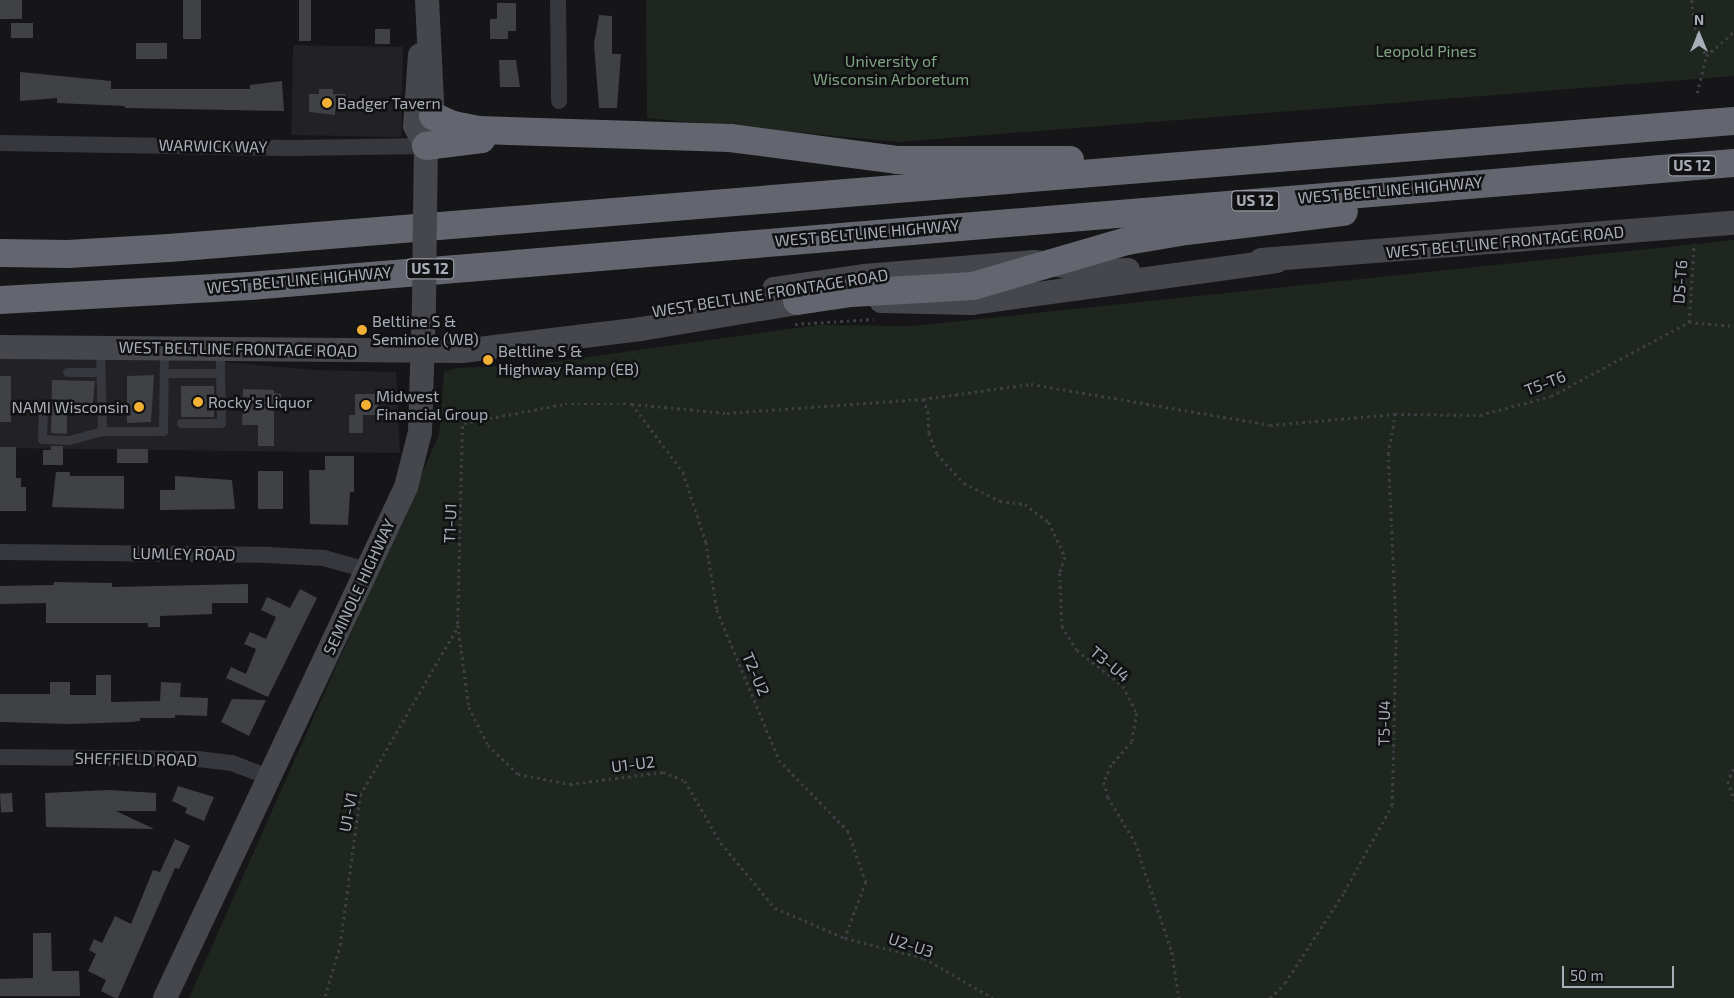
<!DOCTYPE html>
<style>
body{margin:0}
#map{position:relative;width:1734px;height:998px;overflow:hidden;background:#161618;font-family:"Exo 2",sans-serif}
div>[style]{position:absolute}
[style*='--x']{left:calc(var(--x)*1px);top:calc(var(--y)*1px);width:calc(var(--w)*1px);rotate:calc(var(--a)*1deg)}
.built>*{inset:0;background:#222225;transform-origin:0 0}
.green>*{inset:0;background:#1e261f}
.building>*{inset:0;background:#404145;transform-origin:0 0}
.path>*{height:2.5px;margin-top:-1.25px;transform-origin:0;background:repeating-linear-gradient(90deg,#3d3f44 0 2.5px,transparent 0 6.5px)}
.lane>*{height:9px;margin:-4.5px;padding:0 4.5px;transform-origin:4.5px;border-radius:4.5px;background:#37383d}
.street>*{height:16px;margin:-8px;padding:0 8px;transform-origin:8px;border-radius:8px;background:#37383d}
.secondary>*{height:24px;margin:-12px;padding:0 12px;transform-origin:12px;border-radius:12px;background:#45474d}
.highway>*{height:28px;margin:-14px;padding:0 14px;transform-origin:14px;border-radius:14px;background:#63666e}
.secondary-bridge>*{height:24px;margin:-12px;padding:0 12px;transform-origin:12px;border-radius:12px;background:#45474d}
.dots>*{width:14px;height:14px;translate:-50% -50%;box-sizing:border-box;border:2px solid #111113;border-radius:50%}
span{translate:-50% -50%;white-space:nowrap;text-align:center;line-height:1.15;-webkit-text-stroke:5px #111113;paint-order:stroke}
.shield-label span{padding:1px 4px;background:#111113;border:1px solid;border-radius:4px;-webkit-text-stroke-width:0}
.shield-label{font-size:15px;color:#a8adb8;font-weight:700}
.park-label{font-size:16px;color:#7fa381}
.poi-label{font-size:16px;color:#a8adb8}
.left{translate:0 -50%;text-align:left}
.right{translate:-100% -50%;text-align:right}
.street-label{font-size:16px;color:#a8adb8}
.north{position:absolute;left:1674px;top:10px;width:50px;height:50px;-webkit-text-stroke:4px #111113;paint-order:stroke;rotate:0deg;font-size:14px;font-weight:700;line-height:20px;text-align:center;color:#a8adb8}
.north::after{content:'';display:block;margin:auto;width:18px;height:22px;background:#a8adb8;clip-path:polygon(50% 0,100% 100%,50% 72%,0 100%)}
.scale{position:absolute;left:1562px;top:966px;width:112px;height:22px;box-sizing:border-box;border:2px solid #a8adb8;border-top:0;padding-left:6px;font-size:15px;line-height:18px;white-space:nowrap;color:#a8adb8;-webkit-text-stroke:4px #111113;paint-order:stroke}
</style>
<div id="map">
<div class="built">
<i style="left:293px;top:45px;width:110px;height:90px;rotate:1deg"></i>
<i style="clip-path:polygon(0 359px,201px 360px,315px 370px,396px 372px,400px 453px,0 448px)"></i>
</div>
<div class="green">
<i style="clip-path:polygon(646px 0,1734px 0,1734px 76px,898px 142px,647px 118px)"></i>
<i style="clip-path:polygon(1734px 240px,1734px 998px,189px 998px,439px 435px,444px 372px,457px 368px,538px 364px,818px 325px,912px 326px)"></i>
</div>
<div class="building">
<i style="left:0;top:0;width:22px;height:19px"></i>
<i style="left:183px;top:0;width:18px;height:39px"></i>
<i style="left:299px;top:0;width:12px;height:41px"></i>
<i style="clip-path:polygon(497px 3px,516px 3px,516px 31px,508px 31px,508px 39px,490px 39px,490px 19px,497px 19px)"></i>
<i style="clip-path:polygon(599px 15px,612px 16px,612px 54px,621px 54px,617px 108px,599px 108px,594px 44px)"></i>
<i style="left:11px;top:23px;width:22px;height:15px"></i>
<i style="left:375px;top:29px;width:15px;height:15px"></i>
<i style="left:136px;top:43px;width:31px;height:16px"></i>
<i style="clip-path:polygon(499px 60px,516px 60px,520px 87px,500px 87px)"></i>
<i style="clip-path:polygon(20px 72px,111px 81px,111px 89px,250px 89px,250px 85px,282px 81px,284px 111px,125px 108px,125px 106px,57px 103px,57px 98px,20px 101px)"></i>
<i style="clip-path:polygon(319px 89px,333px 89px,333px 94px,345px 94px,345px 111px,335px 111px,335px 115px,309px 112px,309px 94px,319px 94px)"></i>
<i style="clip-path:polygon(154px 375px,151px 422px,127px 423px,127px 376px)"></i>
<i style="left:0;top:376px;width:11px;height:46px"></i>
<i style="clip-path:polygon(52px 380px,95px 381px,92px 413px,67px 413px,67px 434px,51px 433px)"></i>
<i style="left:181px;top:386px;width:33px;height:31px"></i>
<i style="clip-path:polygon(243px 389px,274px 390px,274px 393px,281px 394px,280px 407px,274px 407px,274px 446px,258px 446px,258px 425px,242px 425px)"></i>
<i style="clip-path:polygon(355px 394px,378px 394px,378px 415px,363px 415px,363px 433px,349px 433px,349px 415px,355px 415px)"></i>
<i style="clip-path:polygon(51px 446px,63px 446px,63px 465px,43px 465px,43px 450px,51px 450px)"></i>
<i style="clip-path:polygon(0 447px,16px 447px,16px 478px,21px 478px,21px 487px,26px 487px,26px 511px,0 511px)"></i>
<i style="left:117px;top:449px;width:31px;height:14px"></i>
<i style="clip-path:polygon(325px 456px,354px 456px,354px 492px,350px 492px,348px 525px,310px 524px,309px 470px,325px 470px)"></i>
<i style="left:258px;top:471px;width:25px;height:38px"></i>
<i style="clip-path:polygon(56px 472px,70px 472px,70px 476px,124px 476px,124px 509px,52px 507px)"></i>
<i style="clip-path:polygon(175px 476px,232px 480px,235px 509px,160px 510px,160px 490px,175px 490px)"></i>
<i style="clip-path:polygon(54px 582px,112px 583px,112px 587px,248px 584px,248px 603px,212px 603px,212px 614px,160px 616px,160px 627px,148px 627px,148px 623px,46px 623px,46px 603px,0 604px,0 586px,54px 585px)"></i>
<i style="clip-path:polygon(300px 589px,317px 598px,268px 697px,226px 678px,231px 667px,246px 674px,256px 649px,244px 644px,250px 632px,266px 639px,276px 617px,261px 610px,267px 597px,290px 608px)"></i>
<i style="clip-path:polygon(96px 675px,111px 675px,111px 702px,160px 701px,161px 682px,181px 683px,180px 697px,208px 698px,207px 716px,175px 715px,175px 718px,140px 718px,140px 721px,131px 722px,70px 724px,0 722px,0 694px,50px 694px,50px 682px,70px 682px,70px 695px,96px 695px)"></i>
<i style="clip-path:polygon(232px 699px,266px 700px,249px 736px,221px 722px)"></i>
<i style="clip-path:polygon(178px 786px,214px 797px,204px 821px,185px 813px,187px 808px,172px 801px)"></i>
<i style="clip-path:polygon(108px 790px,156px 793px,156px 811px,116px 811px,154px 829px,46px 827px,45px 793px)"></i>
<i style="left:12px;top:793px;width:19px;height:12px;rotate:87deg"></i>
<i style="clip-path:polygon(175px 839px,190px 846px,179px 869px,175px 868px,118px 998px,115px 998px,101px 991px,106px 980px,88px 971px,96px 954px,89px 950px,94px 939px,102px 943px,115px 916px,131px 924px,153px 870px,160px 872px)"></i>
<i style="clip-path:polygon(33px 933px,51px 933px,52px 971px,79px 971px,80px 996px,0 996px,0 979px,33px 978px)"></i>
</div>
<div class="path">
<i style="--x:1692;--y:0;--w:27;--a:84"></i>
<i style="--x:1695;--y:27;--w:31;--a:69"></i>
<i style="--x:1706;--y:56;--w:37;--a:-41"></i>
<i style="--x:1697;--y:93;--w:38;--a:-76"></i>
<i style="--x:1689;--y:322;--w:78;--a:-86.3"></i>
<i style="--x:1689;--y:322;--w:45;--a:5.1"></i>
<i style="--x:795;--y:324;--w:79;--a:-3.6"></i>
<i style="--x:923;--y:399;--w:13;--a:67"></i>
<i style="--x:928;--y:411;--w:22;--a:87"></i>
<i style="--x:929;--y:433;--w:22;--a:69"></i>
<i style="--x:937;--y:454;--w:40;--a:47"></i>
<i style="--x:964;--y:483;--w:40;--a:26.6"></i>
<i style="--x:1000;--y:501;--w:25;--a:7"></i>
<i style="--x:1025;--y:504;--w:30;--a:37"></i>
<i style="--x:1049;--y:522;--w:38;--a:65"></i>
<i style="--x:1065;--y:557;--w:17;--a:107"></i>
<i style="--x:1060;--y:573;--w:53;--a:87.8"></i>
<i style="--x:1062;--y:626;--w:28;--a:58"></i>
<i style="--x:1077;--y:650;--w:58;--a:38"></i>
<i style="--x:1123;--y:686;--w:30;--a:63"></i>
<i style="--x:1137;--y:713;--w:29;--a:100"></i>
<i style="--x:1132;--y:742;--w:31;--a:132"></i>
<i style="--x:1111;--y:765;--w:18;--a:112"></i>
<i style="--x:1104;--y:782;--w:16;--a:75"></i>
<i style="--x:1108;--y:797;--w:52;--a:59"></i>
<i style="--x:1135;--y:842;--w:116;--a:71.4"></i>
<i style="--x:1172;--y:952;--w:47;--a:81.3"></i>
<i style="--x:632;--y:404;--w:85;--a:53.1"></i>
<i style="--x:683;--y:472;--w:74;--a:71.8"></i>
<i style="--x:706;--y:542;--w:69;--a:80.8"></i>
<i style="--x:717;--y:610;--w:162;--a:67.5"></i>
<i style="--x:779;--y:760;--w:99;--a:45.8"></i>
<i style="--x:848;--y:831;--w:54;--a:70.6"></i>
<i style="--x:866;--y:882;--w:60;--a:110.6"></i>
<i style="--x:463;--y:413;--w:212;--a:91.4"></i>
<i style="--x:458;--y:625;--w:83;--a:82.4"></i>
<i style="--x:469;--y:707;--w:42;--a:63.4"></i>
<i style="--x:488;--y:745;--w:42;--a:44"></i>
<i style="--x:518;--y:774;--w:53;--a:10.9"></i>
<i style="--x:570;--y:784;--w:94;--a:-7.4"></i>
<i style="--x:663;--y:772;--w:24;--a:22"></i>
<i style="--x:685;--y:781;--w:72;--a:59.9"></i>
<i style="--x:721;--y:843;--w:85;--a:50.3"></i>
<i style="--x:775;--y:908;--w:76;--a:23.2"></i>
<i style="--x:845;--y:938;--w:81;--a:14.2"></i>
<i style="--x:924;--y:958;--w:80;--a:30.1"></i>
<i style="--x:464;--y:423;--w:103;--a:-10.7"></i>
<i style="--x:565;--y:404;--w:67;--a:0"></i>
<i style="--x:632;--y:404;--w:95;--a:5.4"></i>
<i style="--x:727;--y:413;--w:196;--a:-4.1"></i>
<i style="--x:923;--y:399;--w:109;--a:-7.9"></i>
<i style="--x:1031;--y:384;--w:242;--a:9.7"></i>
<i style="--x:1270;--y:425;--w:125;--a:-5"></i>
<i style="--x:1395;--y:414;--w:85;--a:0.7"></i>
<i style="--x:1480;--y:415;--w:73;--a:-15"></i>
<i style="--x:1551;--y:396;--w:157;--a:-28.2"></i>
<i style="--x:1734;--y:769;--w:13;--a:117"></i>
<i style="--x:1728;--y:781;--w:20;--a:72"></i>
<i style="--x:325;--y:996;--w:53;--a:-73.6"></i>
<i style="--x:340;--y:945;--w:151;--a:-82.4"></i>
<i style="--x:360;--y:795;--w:195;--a:-59.9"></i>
<i style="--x:1270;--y:998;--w:21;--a:-45"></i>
<i style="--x:1285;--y:983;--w:108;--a:-57"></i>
<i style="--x:1344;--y:892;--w:99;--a:-61.1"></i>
<i style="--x:1392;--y:805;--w:174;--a:-88.7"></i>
<i style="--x:1396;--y:631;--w:177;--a:-92.6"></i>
<i style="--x:1388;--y:454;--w:41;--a:-80.1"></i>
</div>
<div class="lane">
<i style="--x:67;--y:372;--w:32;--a:0"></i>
<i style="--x:164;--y:373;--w:56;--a:0"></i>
<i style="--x:220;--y:373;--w:22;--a:-90"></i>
<i style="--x:43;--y:407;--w:32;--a:92"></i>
<i style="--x:42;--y:439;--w:27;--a:2"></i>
<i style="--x:69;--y:440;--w:34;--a:-15"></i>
<i style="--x:102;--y:431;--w:83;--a:-91.4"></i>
<i style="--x:181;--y:423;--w:40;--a:0"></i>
<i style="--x:221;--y:423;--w:50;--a:-91.1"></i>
<i style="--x:102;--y:431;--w:61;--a:0"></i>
<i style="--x:163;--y:431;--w:81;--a:-89.3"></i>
</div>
<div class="street">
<i style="--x:558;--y:0;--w:101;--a:89.4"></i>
<i style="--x:0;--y:143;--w:293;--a:1"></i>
<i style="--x:293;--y:148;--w:133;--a:-0.9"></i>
<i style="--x:0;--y:552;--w:268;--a:0.6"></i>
<i style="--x:268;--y:555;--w:56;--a:3.1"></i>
<i style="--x:324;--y:558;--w:44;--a:15.9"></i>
<i style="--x:0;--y:757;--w:198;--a:0.6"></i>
<i style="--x:198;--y:759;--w:34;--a:7"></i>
<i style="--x:232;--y:763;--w:40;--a:21"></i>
</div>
<div class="secondary">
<i style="--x:420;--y:55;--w:71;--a:94"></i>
<i style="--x:415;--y:126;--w:23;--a:61"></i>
<i style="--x:425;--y:214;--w:68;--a:-89.2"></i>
<i style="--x:426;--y:146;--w:25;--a:-74"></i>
<i style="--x:433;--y:122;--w:122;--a:-92.8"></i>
<i style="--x:1261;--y:260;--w:474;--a:-4.5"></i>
<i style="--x:774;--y:289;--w:91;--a:-8.2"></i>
<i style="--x:864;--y:276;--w:171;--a:-4.7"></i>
<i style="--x:1034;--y:262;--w:69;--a:7.5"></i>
<i style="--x:1102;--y:271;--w:26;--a:-2"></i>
<i style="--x:881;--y:301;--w:90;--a:1.3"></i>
<i style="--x:971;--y:303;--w:308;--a:-7.8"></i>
<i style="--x:0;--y:347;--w:462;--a:0.5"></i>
<i style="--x:462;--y:351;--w:180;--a:-7"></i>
<i style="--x:641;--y:329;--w:176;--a:-9.5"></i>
<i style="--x:165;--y:998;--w:565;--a:-64.75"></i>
<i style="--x:406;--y:487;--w:57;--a:-75.7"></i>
<i style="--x:420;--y:432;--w:127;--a:-88.2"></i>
</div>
<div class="highway">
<i style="--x:433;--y:116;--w:22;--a:24"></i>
<i style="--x:453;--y:125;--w:25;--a:11"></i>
<i style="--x:478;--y:130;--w:252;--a:1.8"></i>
<i style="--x:730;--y:138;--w:168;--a:7.5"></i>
<i style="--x:897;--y:160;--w:173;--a:0"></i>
<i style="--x:426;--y:146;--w:56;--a:-7.1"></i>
<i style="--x:0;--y:253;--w:68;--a:0.8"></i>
<i style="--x:68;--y:254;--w:101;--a:-3.4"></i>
<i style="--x:169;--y:248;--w:1570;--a:-4.64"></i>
<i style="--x:0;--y:300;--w:250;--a:-3.2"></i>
<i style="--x:250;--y:286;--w:1489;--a:-4.74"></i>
<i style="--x:797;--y:301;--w:55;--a:-8.4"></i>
<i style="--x:851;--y:293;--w:122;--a:-3.3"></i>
<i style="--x:973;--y:286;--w:160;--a:-16.3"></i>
<i style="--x:1127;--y:241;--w:60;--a:-9.6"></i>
<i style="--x:1186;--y:231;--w:159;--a:-6.9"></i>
</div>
<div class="secondary-bridge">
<i style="--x:424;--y:305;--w:91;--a:-89.4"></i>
</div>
<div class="dots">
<i style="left:327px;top:103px;background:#f2b134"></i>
<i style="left:362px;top:330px;background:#f2b134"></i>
<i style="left:488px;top:360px;background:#f2b134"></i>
<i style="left:198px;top:402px;background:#f2b134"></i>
<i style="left:366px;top:405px;background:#f2b134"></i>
<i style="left:139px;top:407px;background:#f2b134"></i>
</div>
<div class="shield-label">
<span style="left:1692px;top:166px">US 12</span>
<span style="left:1255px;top:201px">US 12</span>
<span style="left:430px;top:269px">US 12</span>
</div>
<div class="park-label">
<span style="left:1426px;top:51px">Leopold Pines</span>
<span style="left:891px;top:70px">University of<br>Wisconsin Arboretum</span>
</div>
<div class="poi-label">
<span class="left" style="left:337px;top:103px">Badger Tavern</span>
<span class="left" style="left:372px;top:330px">Beltline S &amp;<br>Seminole (WB)</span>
<span class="left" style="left:498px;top:360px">Beltline S &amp;<br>Highway Ramp (EB)</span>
<span class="left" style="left:376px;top:405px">Midwest<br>Financial Group</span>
<span class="left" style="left:208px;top:402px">Rocky's Liquor</span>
<span class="right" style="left:129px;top:407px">NAMI Wisconsin</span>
</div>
<div class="street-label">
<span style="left:213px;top:146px;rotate:1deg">WARWICK WAY</span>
<span style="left:1390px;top:190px;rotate:-5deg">WEST BELTLINE HIGHWAY</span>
<span style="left:867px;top:233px;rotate:-5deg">WEST BELTLINE HIGHWAY</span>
<span style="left:1505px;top:242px;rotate:-5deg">WEST BELTLINE FRONTAGE ROAD</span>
<span style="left:299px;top:280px;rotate:-5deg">WEST BELTLINE HIGHWAY</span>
<span style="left:1680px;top:282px;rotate:-86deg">D5-T6</span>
<span style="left:770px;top:293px;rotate:-9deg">WEST BELTLINE FRONTAGE ROAD</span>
<span style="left:238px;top:349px;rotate:1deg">WEST BELTLINE FRONTAGE ROAD</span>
<span style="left:1545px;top:383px;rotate:-21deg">T5-T6</span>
<span style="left:450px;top:523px;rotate:-88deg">T1-U1</span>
<span style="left:184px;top:554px;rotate:1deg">LUMLEY ROAD</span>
<span style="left:359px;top:587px;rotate:-65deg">SEMINOLE HIGHWAY</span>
<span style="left:1110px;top:664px;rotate:40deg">T3-U4</span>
<span style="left:756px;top:674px;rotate:67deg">T2-U2</span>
<span style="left:1384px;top:723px;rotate:-89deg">T5-U4</span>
<span style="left:136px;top:759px;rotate:1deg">SHEFFIELD ROAD</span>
<span style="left:633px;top:764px;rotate:-7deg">U1-U2</span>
<span style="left:348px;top:812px;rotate:-79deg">U1-V1</span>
<span style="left:911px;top:945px;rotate:18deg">U2-U3</span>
</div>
<div class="north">N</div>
<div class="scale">50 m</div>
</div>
